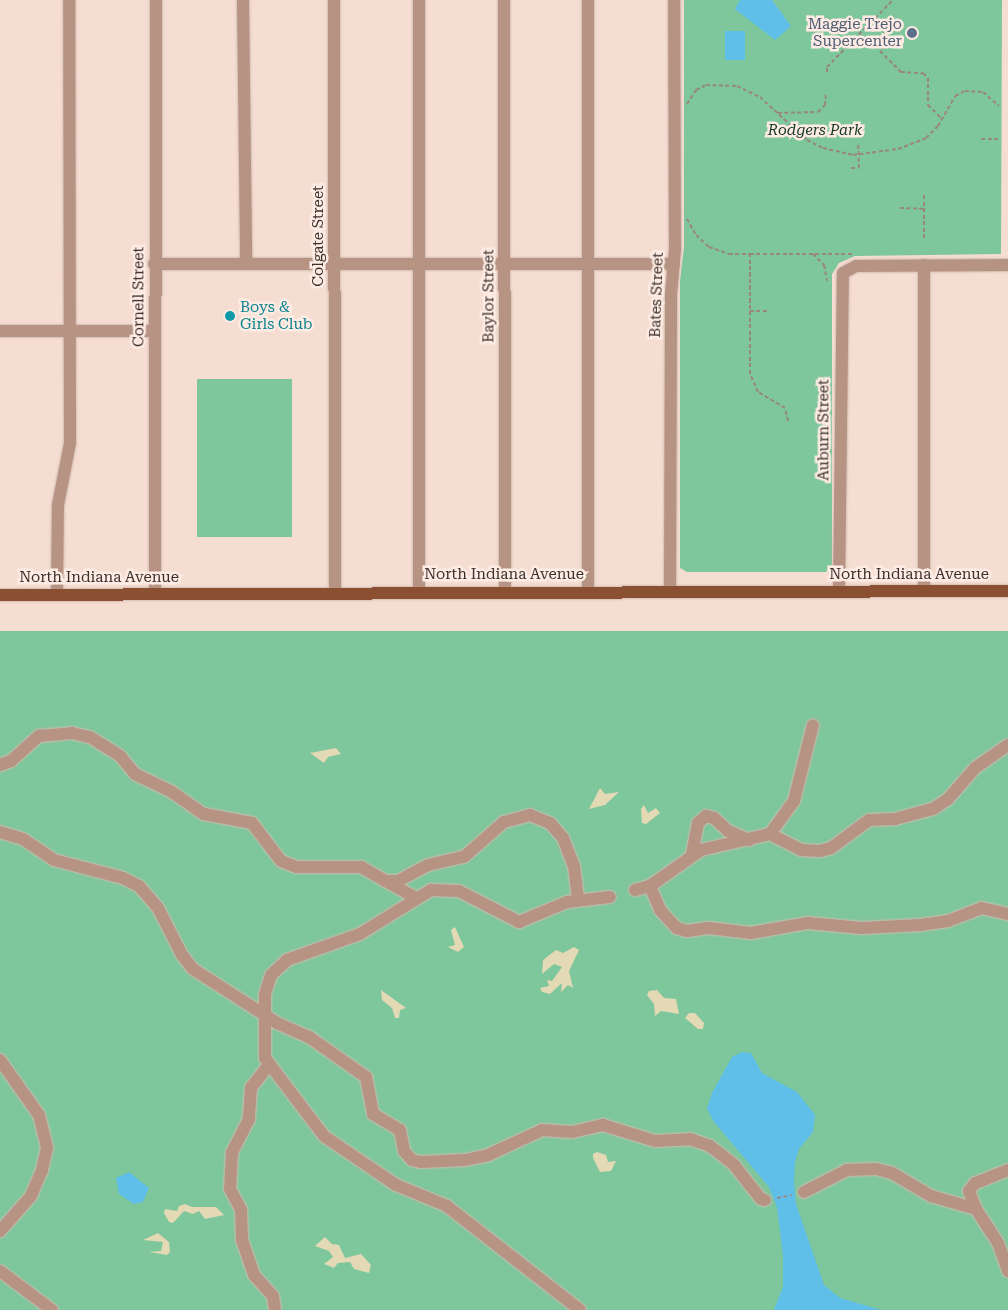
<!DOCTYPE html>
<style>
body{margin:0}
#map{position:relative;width:1008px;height:1310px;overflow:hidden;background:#f5ddd2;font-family:"Roboto Serif",serif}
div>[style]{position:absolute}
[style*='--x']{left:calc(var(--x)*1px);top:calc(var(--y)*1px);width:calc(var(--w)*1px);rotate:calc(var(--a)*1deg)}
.green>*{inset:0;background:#7ec69c;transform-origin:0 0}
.sand>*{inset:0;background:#e3d9b4}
.water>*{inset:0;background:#5fbfe8;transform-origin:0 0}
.path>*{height:2px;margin-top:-1px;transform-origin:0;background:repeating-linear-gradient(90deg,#988780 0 4px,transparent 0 6.5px)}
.roads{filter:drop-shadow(0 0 1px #d0bbb1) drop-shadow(0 0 1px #d0bbb1)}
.minor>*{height:12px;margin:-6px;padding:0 6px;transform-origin:6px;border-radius:6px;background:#b69383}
.major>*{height:12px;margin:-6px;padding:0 6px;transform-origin:6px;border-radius:6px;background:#8b4f32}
.dots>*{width:14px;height:14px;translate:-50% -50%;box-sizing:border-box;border:2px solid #feebe3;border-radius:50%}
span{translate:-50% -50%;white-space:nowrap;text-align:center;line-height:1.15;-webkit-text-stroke:5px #feebe3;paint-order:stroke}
.service-label{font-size:15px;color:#4e5e75}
.right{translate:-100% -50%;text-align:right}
.park-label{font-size:15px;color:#143925;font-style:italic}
.street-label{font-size:15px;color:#3a312d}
.culture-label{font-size:15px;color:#0d838f}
.left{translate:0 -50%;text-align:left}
</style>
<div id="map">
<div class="green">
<i style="clip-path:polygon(684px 0,1002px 0,1001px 254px,855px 256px,839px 263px,832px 274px,832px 565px,826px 572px,687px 572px,680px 568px,680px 281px,684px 247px)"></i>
<i style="left:197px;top:379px;width:95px;height:158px"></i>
<i style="left:0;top:631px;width:1008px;height:679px"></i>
</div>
<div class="sand">
<i style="clip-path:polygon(336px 748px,341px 754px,328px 757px,324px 763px,310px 753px)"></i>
<i style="clip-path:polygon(600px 788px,605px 794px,619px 792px,605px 805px,589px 809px)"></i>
<i style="clip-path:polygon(644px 805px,648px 813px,656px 808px,660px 813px,646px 824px,642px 823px,641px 809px)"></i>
<i style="clip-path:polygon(455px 927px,464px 947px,458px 952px,448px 947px,455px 945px,451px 930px)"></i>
<i style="clip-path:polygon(574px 947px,579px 950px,569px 971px,573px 988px,568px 985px,561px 992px,562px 983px,550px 994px,542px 992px,540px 988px,549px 986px,547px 980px,552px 981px,562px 967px,554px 964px,542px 974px,543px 960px,556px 950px,563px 953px)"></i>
<i style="clip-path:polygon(381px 990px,406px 1008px,400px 1010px,399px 1018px,395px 1018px,392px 1008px,382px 1000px)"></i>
<i style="clip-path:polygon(657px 990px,664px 998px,676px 999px,679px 1014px,661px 1011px,655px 1016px,654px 1004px,647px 995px,649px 991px)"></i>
<i style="clip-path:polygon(689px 1013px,695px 1013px,704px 1023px,703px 1029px,698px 1029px,685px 1018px)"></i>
<i style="clip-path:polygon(597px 1152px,606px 1155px,608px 1162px,616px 1161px,611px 1171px,600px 1172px,593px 1158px,593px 1154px)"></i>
<i style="clip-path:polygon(185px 1204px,192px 1207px,216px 1207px,224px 1215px,205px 1219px,199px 1211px,193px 1214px,184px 1211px,173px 1223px,169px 1222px,164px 1213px,165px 1209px,177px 1211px,179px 1206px)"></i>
<i style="clip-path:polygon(158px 1233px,169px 1242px,170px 1252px,167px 1255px,149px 1252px,161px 1251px,163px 1242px,143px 1240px)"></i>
<i style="clip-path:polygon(325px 1237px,332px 1244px,339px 1245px,345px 1258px,361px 1254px,371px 1265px,369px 1273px,354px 1269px,350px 1262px,338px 1263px,334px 1268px,324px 1264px,333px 1257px,329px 1251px,315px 1246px)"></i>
</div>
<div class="water">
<i style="clip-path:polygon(740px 0,772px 0,791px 26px,775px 40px,735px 9px)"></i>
<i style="left:725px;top:31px;width:20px;height:29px"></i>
<i style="clip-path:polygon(742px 1052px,751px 1053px,762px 1073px,797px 1092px,815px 1115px,813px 1132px,799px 1149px,795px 1162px,794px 1182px,796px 1204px,824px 1285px,840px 1298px,881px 1310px,774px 1310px,783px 1287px,783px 1256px,777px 1207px,769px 1187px,714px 1122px,707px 1109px,712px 1093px,732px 1057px)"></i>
<i style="clip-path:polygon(129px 1172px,149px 1188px,143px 1202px,134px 1204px,119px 1194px,116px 1178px)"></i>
</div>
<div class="path">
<i style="--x:875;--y:18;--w:25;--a:-45"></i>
<i style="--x:827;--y:72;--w:5;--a:-90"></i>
<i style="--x:827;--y:67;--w:69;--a:-45.6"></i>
<i style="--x:875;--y:18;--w:13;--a:42"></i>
<i style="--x:885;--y:27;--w:19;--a:93"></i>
<i style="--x:884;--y:46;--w:6;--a:129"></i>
<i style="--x:880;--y:51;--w:30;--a:45"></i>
<i style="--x:901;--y:72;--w:22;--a:3"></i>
<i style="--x:923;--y:73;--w:7;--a:45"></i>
<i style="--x:928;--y:78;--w:27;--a:90"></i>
<i style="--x:928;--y:105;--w:20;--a:45"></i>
<i style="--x:687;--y:104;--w:17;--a:-57"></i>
<i style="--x:696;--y:90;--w:11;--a:-27"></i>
<i style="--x:706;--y:85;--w:31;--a:2"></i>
<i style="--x:737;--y:86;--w:25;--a:26"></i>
<i style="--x:760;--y:97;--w:64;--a:42.5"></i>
<i style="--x:807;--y:140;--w:18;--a:27"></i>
<i style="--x:823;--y:148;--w:31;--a:13"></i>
<i style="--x:853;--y:155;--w:45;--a:-7.6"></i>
<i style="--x:898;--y:149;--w:30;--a:-21"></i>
<i style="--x:926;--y:138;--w:17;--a:-45"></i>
<i style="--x:938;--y:126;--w:34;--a:-60"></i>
<i style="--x:955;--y:96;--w:11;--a:-27"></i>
<i style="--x:965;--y:91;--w:18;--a:3"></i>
<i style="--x:983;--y:92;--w:21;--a:41"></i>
<i style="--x:778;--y:113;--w:40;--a:-1.4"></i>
<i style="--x:818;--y:112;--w:10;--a:-45"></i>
<i style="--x:825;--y:105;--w:13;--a:-86"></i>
<i style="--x:981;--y:139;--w:18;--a:0"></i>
<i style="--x:851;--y:168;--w:8;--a:0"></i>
<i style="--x:859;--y:168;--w:24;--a:-92"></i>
<i style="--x:924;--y:195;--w:46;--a:90"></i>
<i style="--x:900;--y:208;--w:23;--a:2"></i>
<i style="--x:687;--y:219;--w:18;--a:61"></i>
<i style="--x:696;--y:235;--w:18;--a:43"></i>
<i style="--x:709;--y:247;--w:21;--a:19"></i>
<i style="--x:729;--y:254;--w:21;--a:0"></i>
<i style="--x:813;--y:254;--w:16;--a:45"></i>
<i style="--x:824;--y:265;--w:16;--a:79"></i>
<i style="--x:750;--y:311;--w:18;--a:0"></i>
<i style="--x:788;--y:421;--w:13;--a:-103"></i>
<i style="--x:785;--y:408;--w:31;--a:-149"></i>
<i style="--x:758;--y:392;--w:20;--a:-114"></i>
<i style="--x:750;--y:374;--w:120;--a:-90"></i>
<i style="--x:750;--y:254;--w:102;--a:0"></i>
<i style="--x:777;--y:1198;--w:15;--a:-11"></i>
</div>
<div class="roads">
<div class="minor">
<i style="--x:243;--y:0;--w:264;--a:89.3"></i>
<i style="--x:334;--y:0;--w:592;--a:89.9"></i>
<i style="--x:419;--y:0;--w:592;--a:90"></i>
<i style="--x:504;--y:0;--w:591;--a:89.9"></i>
<i style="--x:588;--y:0;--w:591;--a:90"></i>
<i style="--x:154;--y:264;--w:520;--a:0"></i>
<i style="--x:0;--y:331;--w:155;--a:0"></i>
<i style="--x:670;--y:591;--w:297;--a:-89.8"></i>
<i style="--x:671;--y:294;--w:45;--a:-84.9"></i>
<i style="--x:675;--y:249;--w:249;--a:-90.2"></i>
<i style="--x:839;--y:591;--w:318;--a:-89.3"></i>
<i style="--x:843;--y:273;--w:15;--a:-28"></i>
<i style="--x:856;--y:266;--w:152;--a:-0.4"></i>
<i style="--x:924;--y:591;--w:326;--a:-90"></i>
<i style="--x:57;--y:594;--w:89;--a:-89.4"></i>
<i style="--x:58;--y:505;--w:63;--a:-79"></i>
<i style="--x:70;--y:443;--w:443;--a:-90.1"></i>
<i style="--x:155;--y:594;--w:594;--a:-89.9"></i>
<i style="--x:0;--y:765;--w:12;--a:-20"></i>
<i style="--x:11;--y:761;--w:38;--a:-42"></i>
<i style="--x:39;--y:736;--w:33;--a:-5"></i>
<i style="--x:72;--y:733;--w:18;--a:13"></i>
<i style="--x:90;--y:737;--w:36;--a:32"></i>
<i style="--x:120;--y:756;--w:23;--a:50"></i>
<i style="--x:135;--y:774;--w:41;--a:25.9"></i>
<i style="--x:172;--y:792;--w:39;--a:35"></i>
<i style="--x:204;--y:814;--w:49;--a:10.6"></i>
<i style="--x:252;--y:823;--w:48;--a:52.7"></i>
<i style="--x:281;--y:861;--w:17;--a:21"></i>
<i style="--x:297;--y:867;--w:64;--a:0"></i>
<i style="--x:361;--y:867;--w:63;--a:29.4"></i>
<i style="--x:0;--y:832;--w:24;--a:17"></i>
<i style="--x:23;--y:839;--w:37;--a:34"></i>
<i style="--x:54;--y:860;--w:71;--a:14.6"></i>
<i style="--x:123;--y:878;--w:18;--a:27"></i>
<i style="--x:139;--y:886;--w:29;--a:49"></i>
<i style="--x:158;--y:908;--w:53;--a:62.9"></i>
<i style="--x:182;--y:955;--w:18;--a:52"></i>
<i style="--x:193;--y:969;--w:100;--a:32.7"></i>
<i style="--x:277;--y:1023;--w:35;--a:24"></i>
<i style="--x:309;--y:1037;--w:70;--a:35.1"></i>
<i style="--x:366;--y:1077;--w:38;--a:79"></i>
<i style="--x:373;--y:1114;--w:31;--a:31"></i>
<i style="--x:400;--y:1130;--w:21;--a:79"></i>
<i style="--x:404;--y:1151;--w:12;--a:48"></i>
<i style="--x:412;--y:1160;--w:9;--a:13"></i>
<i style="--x:421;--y:1162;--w:44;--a:-2.6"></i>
<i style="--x:465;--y:1160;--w:24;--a:-12"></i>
<i style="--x:488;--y:1155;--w:60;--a:-24.8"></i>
<i style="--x:542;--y:1130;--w:30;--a:4"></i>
<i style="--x:572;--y:1132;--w:32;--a:-13"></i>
<i style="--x:603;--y:1125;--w:54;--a:17.1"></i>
<i style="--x:655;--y:1141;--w:35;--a:-3"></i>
<i style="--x:690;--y:1139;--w:21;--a:19"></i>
<i style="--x:710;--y:1146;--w:31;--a:38"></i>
<i style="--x:734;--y:1165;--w:43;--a:51.5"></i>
<i style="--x:761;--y:1199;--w:4;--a:14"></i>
<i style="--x:770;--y:834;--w:35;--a:27"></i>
<i style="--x:801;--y:850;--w:19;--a:3"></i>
<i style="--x:820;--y:851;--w:11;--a:-15"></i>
<i style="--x:831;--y:848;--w:47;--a:-36.4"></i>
<i style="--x:869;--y:820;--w:26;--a:-2"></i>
<i style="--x:895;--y:819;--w:39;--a:-15"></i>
<i style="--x:933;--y:809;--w:18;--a:-34"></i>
<i style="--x:948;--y:799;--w:41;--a:-48.9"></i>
<i style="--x:975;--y:768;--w:40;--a:-34.9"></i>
<i style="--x:692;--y:854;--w:32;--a:-79"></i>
<i style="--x:698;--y:823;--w:11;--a:-41"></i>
<i style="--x:706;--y:816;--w:8;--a:14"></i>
<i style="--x:714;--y:818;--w:19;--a:43"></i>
<i style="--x:728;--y:831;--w:23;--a:23"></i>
<i style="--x:385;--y:881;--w:13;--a:0"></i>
<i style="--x:398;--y:881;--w:34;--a:-28"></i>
<i style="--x:428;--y:865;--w:37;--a:-13"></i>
<i style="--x:464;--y:857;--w:53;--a:-41.2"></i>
<i style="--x:504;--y:822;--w:27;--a:-15"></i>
<i style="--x:530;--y:815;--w:22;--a:22"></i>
<i style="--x:550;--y:823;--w:20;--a:49"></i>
<i style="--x:563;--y:838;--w:30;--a:69"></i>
<i style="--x:574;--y:866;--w:33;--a:83"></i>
<i style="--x:650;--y:886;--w:26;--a:67"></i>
<i style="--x:660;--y:910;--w:25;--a:47"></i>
<i style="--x:677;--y:928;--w:10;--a:17"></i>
<i style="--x:687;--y:931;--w:22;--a:-8"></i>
<i style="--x:709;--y:928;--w:42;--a:6.8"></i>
<i style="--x:751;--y:933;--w:58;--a:-10"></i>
<i style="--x:808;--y:923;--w:54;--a:5.3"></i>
<i style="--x:862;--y:928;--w:58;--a:-3"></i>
<i style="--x:920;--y:925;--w:28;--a:-8"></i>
<i style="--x:948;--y:921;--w:36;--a:-21"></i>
<i style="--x:982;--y:908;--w:27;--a:13"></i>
<i style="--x:635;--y:890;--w:16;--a:-15"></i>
<i style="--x:650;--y:886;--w:62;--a:-35.2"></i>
<i style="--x:701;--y:850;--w:71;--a:-13.1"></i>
<i style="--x:770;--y:834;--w:41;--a:-54"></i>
<i style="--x:794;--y:801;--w:78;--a:-76"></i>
<i style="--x:0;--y:1060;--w:67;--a:54.7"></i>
<i style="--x:39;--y:1115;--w:34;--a:76"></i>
<i style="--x:47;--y:1148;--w:23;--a:103"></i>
<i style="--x:42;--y:1170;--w:28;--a:113"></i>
<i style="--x:31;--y:1196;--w:47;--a:131.5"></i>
<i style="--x:268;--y:1066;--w:28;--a:128"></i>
<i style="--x:251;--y:1088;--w:31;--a:94"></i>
<i style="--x:249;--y:1119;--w:37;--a:117"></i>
<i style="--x:232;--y:1152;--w:37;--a:93"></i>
<i style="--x:230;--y:1189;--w:24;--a:62"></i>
<i style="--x:241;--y:1210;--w:30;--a:88"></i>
<i style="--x:242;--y:1240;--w:37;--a:71"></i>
<i style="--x:254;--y:1275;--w:28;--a:48"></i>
<i style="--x:273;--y:1296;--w:14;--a:82"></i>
<i style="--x:1008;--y:1170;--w:35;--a:158"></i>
<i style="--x:975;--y:1183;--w:10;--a:127"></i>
<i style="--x:969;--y:1191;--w:19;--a:69"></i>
<i style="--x:976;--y:1209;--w:40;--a:57.1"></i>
<i style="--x:998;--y:1243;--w:30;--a:70"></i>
<i style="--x:804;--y:1192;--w:48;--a:-27.1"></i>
<i style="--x:847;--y:1170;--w:29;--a:-2"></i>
<i style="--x:876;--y:1169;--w:16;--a:14"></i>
<i style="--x:892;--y:1173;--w:45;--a:30.5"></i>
<i style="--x:931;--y:1196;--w:47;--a:16.1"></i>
<i style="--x:0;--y:1271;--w:65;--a:36.9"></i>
<i style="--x:580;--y:1310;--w:169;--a:-142"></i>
<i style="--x:447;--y:1206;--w:55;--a:-157.6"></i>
<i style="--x:396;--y:1185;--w:87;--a:-145.8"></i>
<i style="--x:324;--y:1136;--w:98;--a:-127.1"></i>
<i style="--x:265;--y:1058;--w:64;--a:-90"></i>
<i style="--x:265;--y:994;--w:20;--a:-72"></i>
<i style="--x:271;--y:975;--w:22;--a:-43"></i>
<i style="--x:287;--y:960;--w:77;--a:-19.6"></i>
<i style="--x:360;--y:934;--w:84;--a:-31.8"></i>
<i style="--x:431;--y:890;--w:28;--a:2"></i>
<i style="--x:459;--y:891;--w:68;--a:27.3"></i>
<i style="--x:519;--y:922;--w:52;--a:-22.6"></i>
<i style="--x:567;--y:902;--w:43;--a:-6.6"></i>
</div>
<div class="major">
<i style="--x:0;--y:595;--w:1008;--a:-0.23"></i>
</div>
</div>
<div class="dots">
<i style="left:912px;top:33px;background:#5c6f8a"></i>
<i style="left:230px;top:316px;background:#0f9aa8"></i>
</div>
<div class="service-label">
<span class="right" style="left:902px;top:33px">Maggie Trejo<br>Supercenter</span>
</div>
<div class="park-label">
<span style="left:815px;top:131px">Rodgers Park</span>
</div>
<div class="street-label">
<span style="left:319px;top:236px;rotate:-90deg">Colgate Street</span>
<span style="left:657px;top:295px;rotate:-88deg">Bates Street</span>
<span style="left:489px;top:296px;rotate:-90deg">Baylor Street</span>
<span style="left:139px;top:297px;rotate:-90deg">Cornell Street</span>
<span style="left:824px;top:430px;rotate:-90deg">Auburn Street</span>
<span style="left:504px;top:575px">North Indiana Avenue</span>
<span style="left:909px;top:575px">North Indiana Avenue</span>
<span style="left:99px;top:578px">North Indiana Avenue</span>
</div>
<div class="culture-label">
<span class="left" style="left:240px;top:316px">Boys &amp;<br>Girls Club</span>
</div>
</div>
